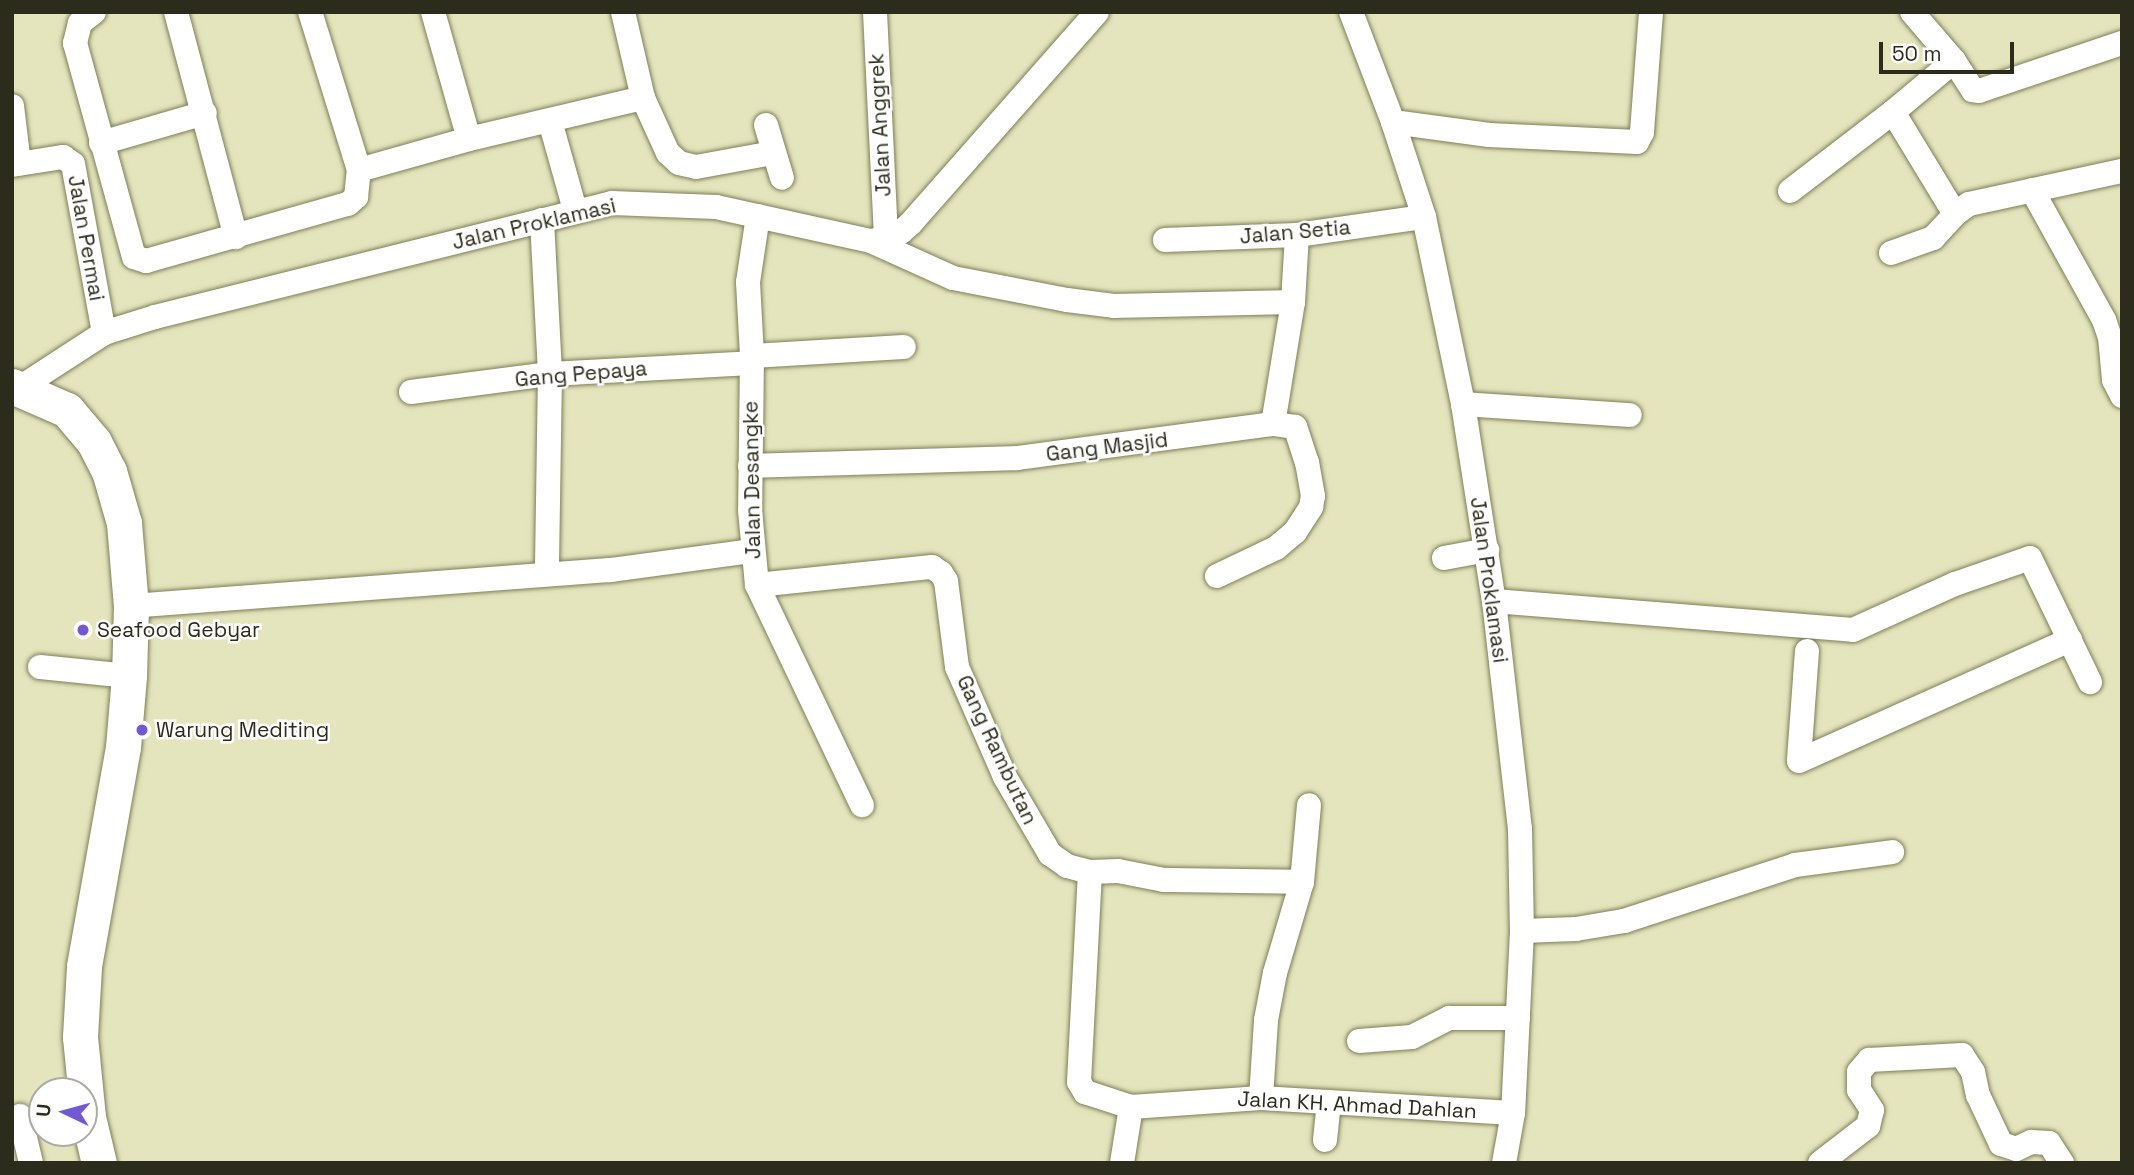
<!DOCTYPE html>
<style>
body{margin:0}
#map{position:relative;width:2134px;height:1175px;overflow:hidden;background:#e4e5bc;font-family:"Space Grotesk",sans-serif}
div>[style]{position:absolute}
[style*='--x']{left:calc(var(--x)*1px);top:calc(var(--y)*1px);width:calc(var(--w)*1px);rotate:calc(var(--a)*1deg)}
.roads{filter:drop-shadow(0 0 2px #7e7e59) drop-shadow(0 0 2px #7e7e59)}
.minor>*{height:24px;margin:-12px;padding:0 12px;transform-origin:12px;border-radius:12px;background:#fff}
.highway>*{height:35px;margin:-17.5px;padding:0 17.5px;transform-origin:17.5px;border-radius:17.5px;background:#fff}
.dots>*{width:19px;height:19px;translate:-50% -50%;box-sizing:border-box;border:4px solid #fff;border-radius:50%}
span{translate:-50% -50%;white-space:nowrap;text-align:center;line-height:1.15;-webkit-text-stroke:5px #fff;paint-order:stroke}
.street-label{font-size:21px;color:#2c2c1c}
.poi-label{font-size:21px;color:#2c2c1c}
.left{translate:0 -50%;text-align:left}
.frame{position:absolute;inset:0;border:14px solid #2c2c1c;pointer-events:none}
.north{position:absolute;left:28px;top:1077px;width:70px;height:70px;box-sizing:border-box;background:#fff;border:2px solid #ababa4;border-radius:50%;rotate:275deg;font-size:19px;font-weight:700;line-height:28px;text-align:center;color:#2c2c1c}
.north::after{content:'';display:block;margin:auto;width:24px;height:32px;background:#7259d3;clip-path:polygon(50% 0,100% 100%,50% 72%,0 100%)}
.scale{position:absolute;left:1879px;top:42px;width:135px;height:32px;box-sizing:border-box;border:4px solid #2c2c1c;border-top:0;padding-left:9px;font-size:21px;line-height:24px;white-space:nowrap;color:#2c2c1c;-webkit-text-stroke:5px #fff;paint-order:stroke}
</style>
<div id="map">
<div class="roads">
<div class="minor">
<i style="--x:94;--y:12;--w:18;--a:142"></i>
<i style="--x:80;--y:23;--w:21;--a:104"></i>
<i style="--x:75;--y:43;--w:222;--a:74.6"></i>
<i style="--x:134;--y:257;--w:13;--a:18"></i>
<i style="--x:146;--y:261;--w:210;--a:-15.8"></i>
<i style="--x:348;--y:204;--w:11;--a:-41"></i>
<i style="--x:356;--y:197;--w:27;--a:-84"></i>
<i style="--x:359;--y:170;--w:165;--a:-107.2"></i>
<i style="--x:176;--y:12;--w:233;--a:75.1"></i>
<i style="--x:433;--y:12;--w:132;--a:74.2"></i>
<i style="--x:623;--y:12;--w:88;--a:76.9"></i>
<i style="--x:643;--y:98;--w:60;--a:65.6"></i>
<i style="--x:668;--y:153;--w:15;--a:42"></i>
<i style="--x:679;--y:163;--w:17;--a:13"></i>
<i style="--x:696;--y:167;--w:78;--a:-10.3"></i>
<i style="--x:875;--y:12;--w:226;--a:87.2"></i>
<i style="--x:1351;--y:12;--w:118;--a:69.1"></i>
<i style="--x:1393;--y:122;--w:100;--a:71.9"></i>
<i style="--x:1424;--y:217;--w:191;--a:78.2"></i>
<i style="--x:1463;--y:404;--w:199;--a:81.1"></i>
<i style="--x:1494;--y:601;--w:229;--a:83.5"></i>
<i style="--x:1520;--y:829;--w:102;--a:88.9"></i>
<i style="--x:1522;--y:931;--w:182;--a:92.8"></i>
<i style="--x:1513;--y:1113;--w:51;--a:100.2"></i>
<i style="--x:1912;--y:12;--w:65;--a:49.4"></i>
<i style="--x:1954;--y:61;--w:35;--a:57"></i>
<i style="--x:1973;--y:90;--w:6;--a:9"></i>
<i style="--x:1979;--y:91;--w:151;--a:-18.6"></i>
<i style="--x:1954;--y:61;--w:80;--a:140.1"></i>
<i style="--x:1893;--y:112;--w:119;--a:58.7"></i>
<i style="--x:1955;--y:214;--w:17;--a:-36"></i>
<i style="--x:1969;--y:204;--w:157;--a:-12.2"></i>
<i style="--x:12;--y:106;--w:58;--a:83.1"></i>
<i style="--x:550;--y:121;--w:92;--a:74.3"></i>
<i style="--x:1393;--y:122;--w:97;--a:7.7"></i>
<i style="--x:1489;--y:135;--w:148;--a:2.7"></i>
<i style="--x:1637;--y:142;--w:11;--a:-63"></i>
<i style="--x:1642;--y:132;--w:120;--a:-85.7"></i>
<i style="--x:766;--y:125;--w:55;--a:73.2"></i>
<i style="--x:101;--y:143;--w:108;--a:-16.1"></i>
<i style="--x:12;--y:165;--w:52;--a:-8.9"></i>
<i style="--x:63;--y:157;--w:12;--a:35"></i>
<i style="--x:73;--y:164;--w:172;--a:79.6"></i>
<i style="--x:359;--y:170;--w:114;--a:-15.7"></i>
<i style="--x:469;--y:139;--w:179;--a:-13.3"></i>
<i style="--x:2032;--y:190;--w:149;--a:61"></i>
<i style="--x:2104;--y:320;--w:18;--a:71"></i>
<i style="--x:2110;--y:337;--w:43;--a:84.7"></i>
<i style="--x:2114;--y:380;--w:18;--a:63"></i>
<i style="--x:1790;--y:191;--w:130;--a:-37.5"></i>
<i style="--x:758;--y:216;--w:67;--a:98.6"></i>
<i style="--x:748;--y:282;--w:74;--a:86.9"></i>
<i style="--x:752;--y:356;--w:154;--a:90.7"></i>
<i style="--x:750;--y:510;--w:75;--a:84.7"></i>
<i style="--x:757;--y:585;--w:244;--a:64.5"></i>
<i style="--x:542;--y:220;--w:154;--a:87"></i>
<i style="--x:550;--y:374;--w:200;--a:90.9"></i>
<i style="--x:1165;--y:240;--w:132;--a:-2.2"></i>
<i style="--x:1297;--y:235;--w:128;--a:-8.1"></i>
<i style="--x:871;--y:241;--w:90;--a:24.3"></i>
<i style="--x:953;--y:278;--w:116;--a:10.9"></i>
<i style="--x:1067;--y:300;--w:47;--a:7.3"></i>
<i style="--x:1114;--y:306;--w:179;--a:-1.3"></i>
<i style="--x:1891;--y:253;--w:45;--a:-19.7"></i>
<i style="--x:1933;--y:238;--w:33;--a:-47"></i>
<i style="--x:752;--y:356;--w:152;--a:-3.4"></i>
<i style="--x:21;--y:387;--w:99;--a:-33"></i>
<i style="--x:104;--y:333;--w:53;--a:-17.4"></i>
<i style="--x:155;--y:317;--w:471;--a:-14"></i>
<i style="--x:612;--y:203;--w:104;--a:2.2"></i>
<i style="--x:716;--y:207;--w:159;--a:12.4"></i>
<i style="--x:871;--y:241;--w:15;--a:-11"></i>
<i style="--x:886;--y:238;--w:16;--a:-22"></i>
<i style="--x:901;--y:232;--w:13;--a:-42"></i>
<i style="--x:911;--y:223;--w:281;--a:-48.6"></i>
<i style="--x:411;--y:392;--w:140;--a:-7.4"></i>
<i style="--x:550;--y:374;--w:201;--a:-3.1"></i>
<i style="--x:1463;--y:404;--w:167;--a:3.8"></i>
<i style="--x:750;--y:466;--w:267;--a:-1.7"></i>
<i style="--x:1017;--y:458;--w:258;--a:-7.6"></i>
<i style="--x:1273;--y:424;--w:124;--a:-80.7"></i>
<i style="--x:1293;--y:302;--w:67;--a:-86.6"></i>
<i style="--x:1444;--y:558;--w:44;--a:-10.5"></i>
<i style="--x:1217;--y:576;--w:65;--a:-25.4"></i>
<i style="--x:1276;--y:548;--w:25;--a:-40"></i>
<i style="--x:1295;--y:532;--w:30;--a:-57"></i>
<i style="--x:1311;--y:507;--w:11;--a:-80"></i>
<i style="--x:1313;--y:496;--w:34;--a:-100"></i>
<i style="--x:1307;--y:463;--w:38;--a:-108"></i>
<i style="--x:1295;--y:427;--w:22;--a:-172"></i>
<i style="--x:757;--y:585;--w:176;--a:-5.9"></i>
<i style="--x:932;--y:567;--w:11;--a:34"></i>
<i style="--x:941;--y:573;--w:9;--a:58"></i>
<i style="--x:946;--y:581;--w:87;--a:82.7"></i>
<i style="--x:957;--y:667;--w:120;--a:66.4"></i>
<i style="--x:1005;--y:777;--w:89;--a:59.7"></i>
<i style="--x:1050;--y:854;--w:21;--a:35"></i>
<i style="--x:1067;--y:866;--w:24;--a:15"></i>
<i style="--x:1090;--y:872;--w:28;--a:-2"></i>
<i style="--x:1118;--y:871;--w:47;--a:11.1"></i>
<i style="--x:1164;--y:880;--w:138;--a:0.8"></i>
<i style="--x:1494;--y:601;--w:360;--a:4.6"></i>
<i style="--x:1853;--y:630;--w:112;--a:-24.3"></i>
<i style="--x:1955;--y:584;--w:79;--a:-19.1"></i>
<i style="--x:2030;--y:558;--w:138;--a:64.2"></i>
<i style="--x:131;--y:606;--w:481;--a:-4.3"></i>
<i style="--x:611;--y:570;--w:142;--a:-7.7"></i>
<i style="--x:1807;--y:651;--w:110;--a:94.2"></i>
<i style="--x:1799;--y:761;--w:297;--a:-24.1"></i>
<i style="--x:40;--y:667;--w:89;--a:5.8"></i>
<i style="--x:1090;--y:872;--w:210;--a:93"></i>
<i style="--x:1079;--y:1082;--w:12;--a:59"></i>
<i style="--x:1085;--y:1092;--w:48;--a:18.1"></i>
<i style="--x:1522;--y:931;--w:54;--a:-2.1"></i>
<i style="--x:1576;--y:929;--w:49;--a:-9.5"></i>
<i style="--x:1624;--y:921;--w:180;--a:-18.1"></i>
<i style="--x:1795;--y:865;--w:98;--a:-7.6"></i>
<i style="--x:1359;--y:1041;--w:53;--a:-4.3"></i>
<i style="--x:1412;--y:1037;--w:42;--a:-27.2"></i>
<i style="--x:1449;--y:1018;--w:69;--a:0"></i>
<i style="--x:1261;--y:1098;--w:78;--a:-86.3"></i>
<i style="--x:1266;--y:1020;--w:48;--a:-79.2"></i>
<i style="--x:1275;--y:973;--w:95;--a:-73.5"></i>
<i style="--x:1302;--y:882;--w:77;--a:-84.8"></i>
<i style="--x:20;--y:1116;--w:48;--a:76.8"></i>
<i style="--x:1325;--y:1140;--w:38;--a:-84"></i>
<i style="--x:1122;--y:1163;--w:57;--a:-80.9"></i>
<i style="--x:1131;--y:1107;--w:130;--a:-4"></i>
<i style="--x:1261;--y:1098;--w:252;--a:3.4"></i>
<i style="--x:1820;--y:1163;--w:61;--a:-37.6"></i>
<i style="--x:1868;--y:1126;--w:16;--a:-76"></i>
<i style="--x:1872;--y:1110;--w:24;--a:-123"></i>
<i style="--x:1859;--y:1090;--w:18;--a:-90"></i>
<i style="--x:1859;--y:1072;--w:16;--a:-50"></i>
<i style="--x:1869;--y:1060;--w:93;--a:-3.1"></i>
<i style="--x:1962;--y:1055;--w:20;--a:57"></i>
<i style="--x:1973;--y:1072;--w:24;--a:78"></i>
<i style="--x:1978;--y:1095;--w:54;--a:64.9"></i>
<i style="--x:2001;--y:1144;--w:16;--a:18"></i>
<i style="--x:2016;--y:1149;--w:17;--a:-25"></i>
<i style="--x:2031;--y:1142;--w:18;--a:3"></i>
<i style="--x:2049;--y:1143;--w:24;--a:57"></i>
</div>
<div class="highway">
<i style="--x:12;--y:386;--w:60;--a:23.6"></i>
<i style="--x:67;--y:410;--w:42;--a:49.8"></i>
<i style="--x:94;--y:442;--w:33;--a:63"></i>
<i style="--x:109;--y:471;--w:54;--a:73.9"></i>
<i style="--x:124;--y:523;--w:83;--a:85.2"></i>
<i style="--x:131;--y:606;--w:70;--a:91.6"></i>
<i style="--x:129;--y:676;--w:71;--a:94.8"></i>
<i style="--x:123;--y:747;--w:223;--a:100.1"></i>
<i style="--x:84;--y:967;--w:70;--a:93.3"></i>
<i style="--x:80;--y:1037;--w:80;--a:84.3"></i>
<i style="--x:88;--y:1117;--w:47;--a:76.6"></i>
</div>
</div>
<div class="dots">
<i style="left:83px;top:630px;background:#7259d3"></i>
<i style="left:142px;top:730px;background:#7259d3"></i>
</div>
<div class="street-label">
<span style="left:880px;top:125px;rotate:-93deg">Jalan Anggrek</span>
<span style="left:534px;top:224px;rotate:-13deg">Jalan Proklamasi</span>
<span style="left:1295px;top:232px;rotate:-5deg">Jalan Setia</span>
<span style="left:86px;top:238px;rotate:80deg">Jalan Permai</span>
<span style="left:581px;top:374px;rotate:-5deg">Gang Pepaya</span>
<span style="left:1107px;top:447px;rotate:-7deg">Gang Masjid</span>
<span style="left:752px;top:480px;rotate:-91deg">Jalan Desangke</span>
<span style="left:1489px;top:580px;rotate:82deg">Jalan Proklamasi</span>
<span style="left:997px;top:750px;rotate:65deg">Gang Rambutan</span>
<span style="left:1357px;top:1105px;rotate:3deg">Jalan KH. Ahmad Dahlan</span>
</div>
<div class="poi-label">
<span class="left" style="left:97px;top:630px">Seafood Gebyar</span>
<span class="left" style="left:156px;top:730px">Warung Mediting</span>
</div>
<div class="frame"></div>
<div class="north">U</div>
<div class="scale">50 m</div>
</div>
